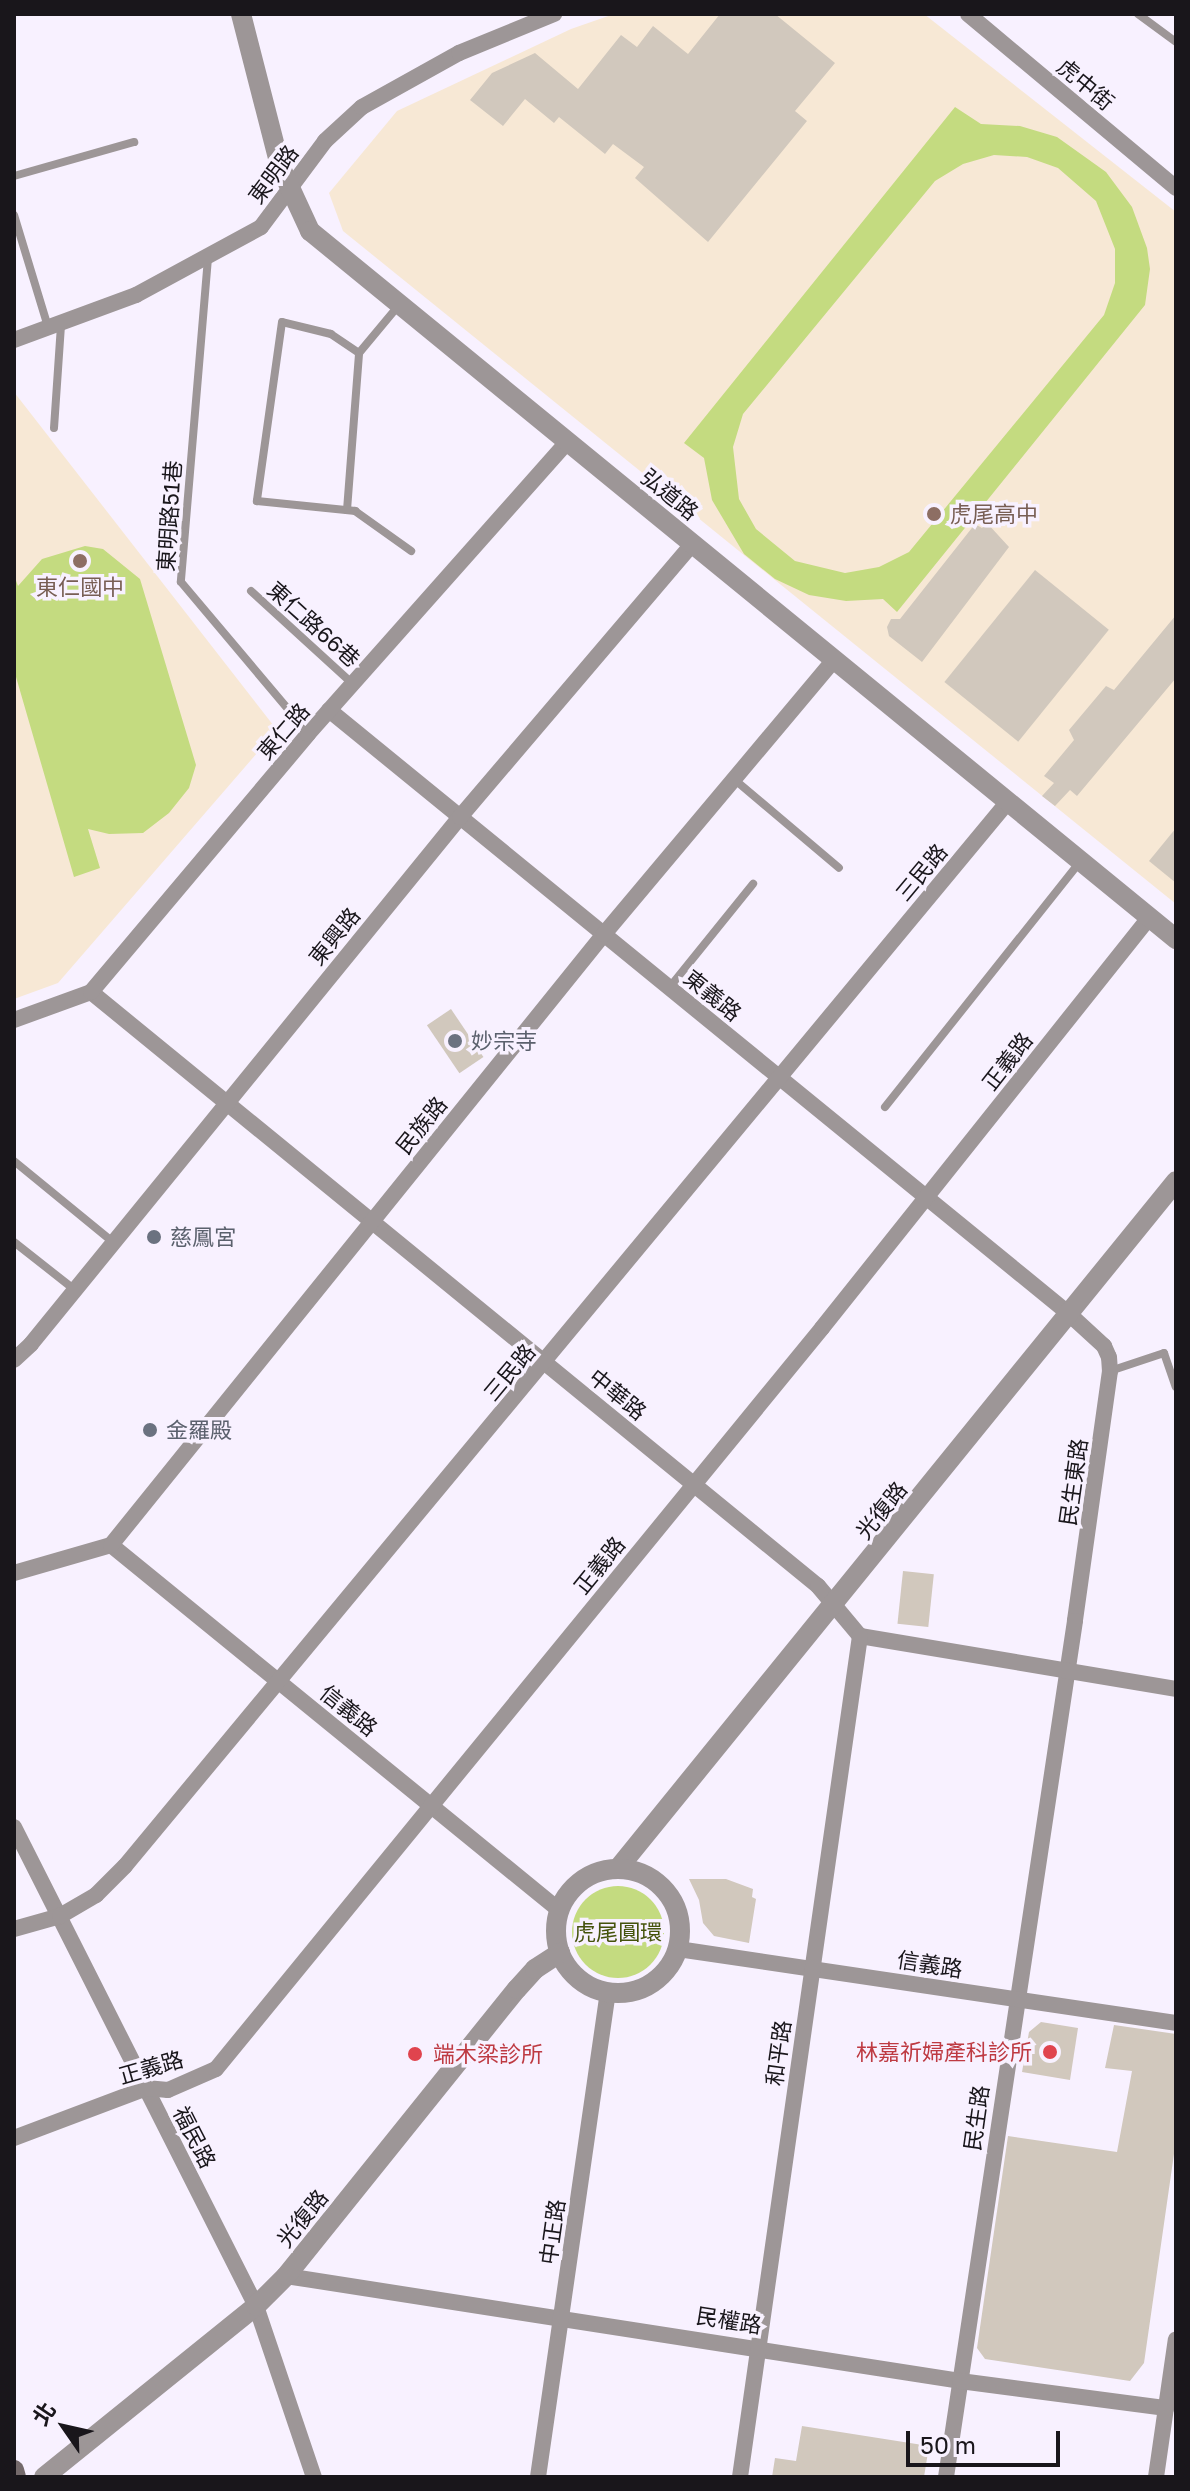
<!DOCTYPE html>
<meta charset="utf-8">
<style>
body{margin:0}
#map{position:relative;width:1190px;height:2491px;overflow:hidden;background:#f8f1ff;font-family:"Golos Text","Noto Sans TC",sans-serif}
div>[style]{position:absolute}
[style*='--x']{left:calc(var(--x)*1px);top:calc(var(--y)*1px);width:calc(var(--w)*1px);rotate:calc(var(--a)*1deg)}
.education>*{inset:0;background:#f7e8d5}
.green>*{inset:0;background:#c4db80}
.round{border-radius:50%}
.building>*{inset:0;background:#d1c8bd;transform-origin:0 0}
.service>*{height:8px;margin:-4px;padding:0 4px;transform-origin:4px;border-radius:4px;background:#9d9697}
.minor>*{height:16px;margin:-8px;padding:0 8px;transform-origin:8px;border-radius:8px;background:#9d9697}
.tertiary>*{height:20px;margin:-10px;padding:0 10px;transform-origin:10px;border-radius:10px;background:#9d9697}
.tertiary>.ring{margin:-10px;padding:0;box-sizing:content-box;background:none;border:20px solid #9d9697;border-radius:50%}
.secondary>*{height:20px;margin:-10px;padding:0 10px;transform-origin:10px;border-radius:10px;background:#746a6b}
.dots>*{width:22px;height:22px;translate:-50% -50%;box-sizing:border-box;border:4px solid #f8f1ff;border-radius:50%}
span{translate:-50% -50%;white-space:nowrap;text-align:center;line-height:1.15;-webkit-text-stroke:7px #f8f1ff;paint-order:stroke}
.street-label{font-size:22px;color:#19161b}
.education-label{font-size:22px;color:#785e54}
.left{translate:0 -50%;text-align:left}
.worship-label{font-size:22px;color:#5b616d}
.park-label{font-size:22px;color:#45530c}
.health-label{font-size:22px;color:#be3a42}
.right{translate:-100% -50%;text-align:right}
.frame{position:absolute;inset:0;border:16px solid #19161b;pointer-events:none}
.north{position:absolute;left:24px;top:2387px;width:80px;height:80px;-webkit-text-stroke:6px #f8f1ff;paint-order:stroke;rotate:304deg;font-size:22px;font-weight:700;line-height:32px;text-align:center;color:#19161b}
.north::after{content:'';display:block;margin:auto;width:28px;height:36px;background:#19161b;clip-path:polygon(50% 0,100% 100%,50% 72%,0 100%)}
.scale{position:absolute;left:906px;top:2431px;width:154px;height:36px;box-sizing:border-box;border:4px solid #19161b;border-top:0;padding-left:10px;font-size:24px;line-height:28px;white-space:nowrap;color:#19161b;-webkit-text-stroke:6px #f8f1ff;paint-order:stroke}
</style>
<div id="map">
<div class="education">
<i style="clip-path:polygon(614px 14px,924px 14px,1176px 212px,1176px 904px,343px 231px,329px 193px,397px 111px,571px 29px)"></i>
<i style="clip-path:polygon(14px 392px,277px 730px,58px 983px,14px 999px)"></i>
</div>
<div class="green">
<i style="clip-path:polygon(evenodd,955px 107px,981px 124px,1020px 126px,1057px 137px,1106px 172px,1132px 207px,1147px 248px,1150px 269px,1145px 305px,897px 612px,883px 599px,846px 601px,809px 595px,775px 579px,744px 554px,712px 500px,704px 458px,684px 443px,955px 107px,994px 155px,1027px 157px,1058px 168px,1096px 201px,1115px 249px,1115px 283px,1104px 315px,909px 552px,879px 567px,845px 573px,795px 561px,756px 529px,739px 499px,733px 447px,743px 414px,935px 181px,963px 164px,994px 155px)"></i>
<i style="clip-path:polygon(85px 546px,103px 549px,140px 579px,196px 765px,189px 788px,169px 813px,143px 833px,109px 834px,88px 829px,100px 868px,74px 877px,14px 670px,14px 575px,18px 586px,42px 559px)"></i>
<i class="round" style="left:572px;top:1886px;width:92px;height:92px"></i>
</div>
<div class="building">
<i style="clip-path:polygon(720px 14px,775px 14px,835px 63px,795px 111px,807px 121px,708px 242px,635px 178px,644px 167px,613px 144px,605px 154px,559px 117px,554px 123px,525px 99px,503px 126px,470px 100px,492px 73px,535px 53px,578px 89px,621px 35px,637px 47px,653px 26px,688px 54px)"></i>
<i style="clip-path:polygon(987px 523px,1009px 547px,922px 662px,889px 636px,887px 627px,891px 619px,900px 619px,975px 524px,982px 528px)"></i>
<i style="left:1035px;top:570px;width:95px;height:144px;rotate:39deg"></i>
<i style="clip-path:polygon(1176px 615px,1176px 678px,1077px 796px,1070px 790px,1055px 806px,1042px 796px,1054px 783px,1044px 776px,1074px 740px,1069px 730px,1106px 686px,1114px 690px)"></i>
<i style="clip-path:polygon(1176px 828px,1176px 883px,1149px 861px)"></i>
<i style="left:451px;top:1009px;width:58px;height:29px;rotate:56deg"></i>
<i style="left:903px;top:1571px;width:31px;height:53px;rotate:6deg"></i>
<i style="clip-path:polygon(689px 1879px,726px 1879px,753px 1889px,752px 1897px,756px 1899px,749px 1943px,714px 1936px,703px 1923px,699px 1900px)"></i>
<i style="clip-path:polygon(1041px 2022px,1078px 2028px,1070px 2080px,1022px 2072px,1029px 2032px)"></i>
<i style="clip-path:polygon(1114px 2025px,1176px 2034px,1176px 2140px,1144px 2363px,1130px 2381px,985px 2359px,977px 2348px,1008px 2136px,1117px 2152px,1132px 2071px,1105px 2068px)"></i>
<i style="clip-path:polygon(802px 2426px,929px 2446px,924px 2477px,772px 2477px,775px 2458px,796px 2461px)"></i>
</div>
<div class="service">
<i style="--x:1138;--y:14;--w:47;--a:36.4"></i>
<i style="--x:14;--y:176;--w:125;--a:-15.8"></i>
<i style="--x:14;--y:215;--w:117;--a:73.1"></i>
<i style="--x:208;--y:258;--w:325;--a:94.8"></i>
<i style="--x:181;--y:582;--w:197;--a:49.9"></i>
<i style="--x:399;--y:305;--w:62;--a:129.8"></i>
<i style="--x:359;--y:353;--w:34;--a:-146"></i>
<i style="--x:331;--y:334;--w:50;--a:-166.2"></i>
<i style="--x:282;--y:322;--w:181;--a:98"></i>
<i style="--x:257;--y:501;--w:99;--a:5.8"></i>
<i style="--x:355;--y:511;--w:69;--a:35.5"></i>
<i style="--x:54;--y:428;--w:104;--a:-86.1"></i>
<i style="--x:347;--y:510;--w:157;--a:-85.6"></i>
<i style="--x:251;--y:591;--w:138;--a:42.4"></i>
<i style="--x:735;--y:780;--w:136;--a:40.2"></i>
<i style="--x:669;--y:988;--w:134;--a:-51.1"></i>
<i style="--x:885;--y:1107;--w:313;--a:-51.5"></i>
<i style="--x:14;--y:1161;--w:128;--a:39.3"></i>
<i style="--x:14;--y:1242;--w:78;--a:38.2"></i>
<i style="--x:1110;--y:1371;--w:57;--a:-18.4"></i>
<i style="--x:1164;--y:1353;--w:36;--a:71"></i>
</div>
<div class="minor">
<i style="--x:968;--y:14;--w:271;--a:39.9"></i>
<i style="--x:14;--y:340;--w:130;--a:-20.2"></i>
<i style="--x:136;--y:295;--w:142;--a:-28.5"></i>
<i style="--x:261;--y:227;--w:107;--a:-53.3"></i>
<i style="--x:325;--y:141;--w:50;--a:-42.6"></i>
<i style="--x:362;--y:107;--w:111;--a:-29.1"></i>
<i style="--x:459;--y:53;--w:103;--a:-22.3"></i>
<i style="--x:329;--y:710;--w:954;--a:39.21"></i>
<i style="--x:1068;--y:1313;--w:49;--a:42.5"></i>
<i style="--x:1104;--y:1346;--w:12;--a:66"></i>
<i style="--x:1109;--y:1357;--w:14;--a:86"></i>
<i style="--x:1110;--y:1371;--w:252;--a:98"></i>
<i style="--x:1075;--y:1621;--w:866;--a:98.57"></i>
<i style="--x:91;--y:992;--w:939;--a:39.25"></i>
<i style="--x:818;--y:1586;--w:65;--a:50"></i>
<i style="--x:860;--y:1636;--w:320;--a:9.5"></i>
<i style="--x:14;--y:1020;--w:82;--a:-20"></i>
<i style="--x:91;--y:992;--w:337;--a:-49.9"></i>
<i style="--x:308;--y:734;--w:392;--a:-48.4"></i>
<i style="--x:14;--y:1360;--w:23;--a:-43"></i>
<i style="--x:31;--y:1344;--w:680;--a:-50.85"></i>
<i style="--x:460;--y:817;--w:360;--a:-49.6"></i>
<i style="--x:111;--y:1545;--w:578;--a:39.17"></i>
<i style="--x:14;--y:1573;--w:101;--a:-16.1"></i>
<i style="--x:111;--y:1545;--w:785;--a:-51.1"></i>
<i style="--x:604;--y:934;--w:359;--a:-50"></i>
<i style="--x:14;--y:1827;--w:537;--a:63.2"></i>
<i style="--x:256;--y:2306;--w:181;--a:71.3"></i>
<i style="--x:14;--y:1929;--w:48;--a:-15.8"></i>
<i style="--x:60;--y:1916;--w:42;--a:-30.3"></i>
<i style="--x:96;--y:1895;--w:41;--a:-45"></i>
<i style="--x:125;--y:1866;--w:1381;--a:-50.32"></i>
<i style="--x:678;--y:1949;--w:503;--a:8.45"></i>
<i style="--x:14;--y:2138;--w:141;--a:-20.7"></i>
<i style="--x:146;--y:2088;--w:22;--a:5"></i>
<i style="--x:168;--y:2090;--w:52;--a:-23.6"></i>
<i style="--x:216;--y:2069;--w:957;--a:-50.72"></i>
<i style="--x:822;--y:1328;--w:524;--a:-51.43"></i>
<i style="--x:286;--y:2276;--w:682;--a:8.85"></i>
<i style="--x:960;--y:2381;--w:208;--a:7.5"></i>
<i style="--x:538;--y:2477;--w:490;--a:-81.8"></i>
<i style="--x:740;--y:2477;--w:850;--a:-81.88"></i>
<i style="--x:1156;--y:2477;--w:139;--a:-81.8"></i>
</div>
<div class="tertiary">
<i style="--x:241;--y:14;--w:157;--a:75.6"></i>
<i style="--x:280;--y:166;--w:72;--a:65.2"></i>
<i style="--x:310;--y:231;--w:1119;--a:39.27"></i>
<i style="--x:620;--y:1866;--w:882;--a:-50.93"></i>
<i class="ring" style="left:556px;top:1869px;width:104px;height:104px"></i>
<i style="--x:44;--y:2477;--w:272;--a:-38.9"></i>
<i style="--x:256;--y:2306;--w:42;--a:-45"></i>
<i style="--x:286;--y:2276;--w:368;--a:-51.2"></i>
<i style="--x:517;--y:1989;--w:27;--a:-48"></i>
<i style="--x:535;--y:1969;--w:30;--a:-33"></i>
</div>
<div class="secondary">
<i style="--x:14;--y:2470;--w:7;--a:74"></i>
</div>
<div class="dots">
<i style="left:934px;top:514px;background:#8d6e63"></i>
<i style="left:80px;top:561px;background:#8d6e63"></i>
<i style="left:455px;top:1041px;background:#6b7280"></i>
<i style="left:154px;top:1237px;background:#6b7280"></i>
<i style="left:150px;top:1430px;background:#6b7280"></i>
<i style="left:1050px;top:2052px;background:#e0444e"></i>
<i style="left:415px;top:2054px;background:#e0444e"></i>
</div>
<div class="street-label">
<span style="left:1086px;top:84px;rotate:40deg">虎中街</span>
<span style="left:273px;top:174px;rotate:-53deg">東明路</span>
<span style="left:670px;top:494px;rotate:39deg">弘道路</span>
<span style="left:169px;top:516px;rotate:-86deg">東明路51巷</span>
<span style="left:314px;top:624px;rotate:42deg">東仁路66巷</span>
<span style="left:283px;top:731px;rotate:-49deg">東仁路</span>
<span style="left:921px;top:872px;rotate:-50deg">三民路</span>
<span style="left:334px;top:936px;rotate:-51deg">東興路</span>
<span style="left:713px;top:995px;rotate:39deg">東義路</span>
<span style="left:1007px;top:1061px;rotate:-52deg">正義路</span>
<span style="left:421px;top:1125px;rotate:-51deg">民族路</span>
<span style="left:509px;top:1372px;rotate:-50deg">三民路</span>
<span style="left:618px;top:1394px;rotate:39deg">中華路</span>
<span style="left:1073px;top:1482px;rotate:-82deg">民生東路</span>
<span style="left:881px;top:1510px;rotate:-51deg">光復路</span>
<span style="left:599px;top:1565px;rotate:-51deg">正義路</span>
<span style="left:349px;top:1710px;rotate:39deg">信義路</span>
<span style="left:930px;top:1964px;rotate:9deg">信義路</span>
<span style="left:778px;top:2053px;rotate:-82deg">和平路</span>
<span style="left:151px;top:2067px;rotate:-16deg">正義路</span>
<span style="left:976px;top:2118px;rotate:-82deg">民生路</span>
<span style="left:195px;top:2137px;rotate:63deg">福民路</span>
<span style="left:302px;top:2218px;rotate:-51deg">光復路</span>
<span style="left:552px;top:2232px;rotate:-82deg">中正路</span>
<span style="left:729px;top:2320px;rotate:9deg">民權路</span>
</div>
<div class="education-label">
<span class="left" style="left:950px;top:514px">虎尾高中</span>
<span style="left:80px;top:587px">東仁國中</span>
</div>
<div class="worship-label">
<span class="left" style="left:471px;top:1041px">妙宗寺</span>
<span class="left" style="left:170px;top:1237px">慈鳳宮</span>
<span class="left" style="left:166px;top:1430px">金羅殿</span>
</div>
<div class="park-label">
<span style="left:618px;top:1932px">虎尾圓環</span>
</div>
<div class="health-label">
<span class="right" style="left:1032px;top:2052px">林嘉祈婦產科診所</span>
<span class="left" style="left:433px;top:2054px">端木梁診所</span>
</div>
<div class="frame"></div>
<div class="north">北</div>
<div class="scale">50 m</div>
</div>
